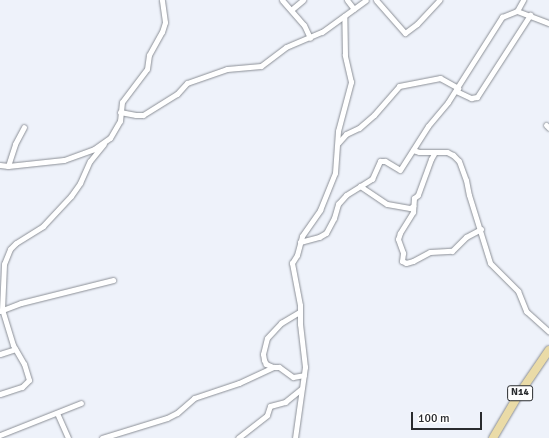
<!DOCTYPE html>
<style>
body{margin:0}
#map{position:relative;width:549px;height:438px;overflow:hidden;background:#eef2fa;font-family:Signika,sans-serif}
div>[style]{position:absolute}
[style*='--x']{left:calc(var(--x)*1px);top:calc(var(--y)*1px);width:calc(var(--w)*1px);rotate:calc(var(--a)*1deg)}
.roads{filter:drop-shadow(0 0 1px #8b8f96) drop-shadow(0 0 1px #8b8f96)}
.minor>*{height:5px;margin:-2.5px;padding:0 2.5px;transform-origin:2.5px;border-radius:2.5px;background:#fff}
.primary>*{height:8px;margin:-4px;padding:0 4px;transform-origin:4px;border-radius:4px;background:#eadba7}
span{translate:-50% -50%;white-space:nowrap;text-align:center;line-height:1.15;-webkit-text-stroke:4px #fff;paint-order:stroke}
.shield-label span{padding:1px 3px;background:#fff;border:1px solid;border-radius:3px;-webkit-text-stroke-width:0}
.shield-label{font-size:10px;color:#292b2e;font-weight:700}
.scale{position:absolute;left:411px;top:412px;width:71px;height:18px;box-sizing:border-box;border:2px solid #292b2e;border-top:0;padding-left:5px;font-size:12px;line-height:14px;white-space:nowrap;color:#292b2e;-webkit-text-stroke:3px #fff;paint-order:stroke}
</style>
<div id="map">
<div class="roads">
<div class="minor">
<i style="--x:282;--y:0;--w:33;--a:49"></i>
<i style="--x:304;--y:25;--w:14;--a:65"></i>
<i style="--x:347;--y:0;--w:11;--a:52"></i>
<i style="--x:376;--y:0;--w:44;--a:48.7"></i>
<i style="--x:405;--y:33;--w:15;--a:-37"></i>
<i style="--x:417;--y:24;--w:33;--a:-47"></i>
<i style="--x:291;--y:10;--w:16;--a:-40"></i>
<i style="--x:517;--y:11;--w:13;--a:-61"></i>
<i style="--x:456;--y:91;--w:17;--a:25"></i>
<i style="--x:471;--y:98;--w:6;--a:-9"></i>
<i style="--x:477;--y:97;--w:98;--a:-57.1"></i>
<i style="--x:120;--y:112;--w:16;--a:11"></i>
<i style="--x:136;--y:115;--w:7;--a:0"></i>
<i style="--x:143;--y:115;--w:40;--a:-32"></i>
<i style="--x:177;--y:94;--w:15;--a:-48"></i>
<i style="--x:187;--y:83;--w:42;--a:-19.3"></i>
<i style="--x:227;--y:69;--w:34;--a:-5"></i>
<i style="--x:261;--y:66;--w:31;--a:-37"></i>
<i style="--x:286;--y:47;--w:39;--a:-23"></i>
<i style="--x:322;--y:32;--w:54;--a:-36"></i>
<i style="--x:546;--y:125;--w:4;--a:45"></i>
<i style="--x:338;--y:143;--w:12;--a:-48"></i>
<i style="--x:346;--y:134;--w:14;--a:-25"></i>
<i style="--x:359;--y:128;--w:20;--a:-41"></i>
<i style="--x:374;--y:115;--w:38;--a:-49"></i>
<i style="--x:399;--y:86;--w:42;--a:-11"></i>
<i style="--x:440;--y:78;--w:21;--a:29"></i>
<i style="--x:413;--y:150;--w:6;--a:18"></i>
<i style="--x:419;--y:152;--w:28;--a:0"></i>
<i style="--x:447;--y:152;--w:7;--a:27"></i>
<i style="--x:453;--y:155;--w:8;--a:45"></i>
<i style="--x:459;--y:161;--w:20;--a:70"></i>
<i style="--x:466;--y:180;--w:15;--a:79"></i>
<i style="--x:469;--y:195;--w:71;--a:72.8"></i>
<i style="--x:490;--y:263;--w:40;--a:45"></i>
<i style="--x:518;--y:291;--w:22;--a:68"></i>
<i style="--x:526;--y:311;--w:31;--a:42"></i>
<i style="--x:435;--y:152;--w:8;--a:120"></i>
<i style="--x:431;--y:159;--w:38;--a:110"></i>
<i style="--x:418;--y:195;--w:5;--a:143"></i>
<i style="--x:414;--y:198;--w:14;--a:94"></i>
<i style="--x:413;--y:212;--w:25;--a:122"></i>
<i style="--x:400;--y:233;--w:6;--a:108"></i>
<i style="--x:398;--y:239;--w:15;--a:70"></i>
<i style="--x:403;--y:253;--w:8;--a:97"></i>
<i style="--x:402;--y:261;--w:4;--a:27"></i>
<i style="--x:406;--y:263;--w:7;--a:-16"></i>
<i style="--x:413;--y:261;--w:19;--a:-28"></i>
<i style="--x:430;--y:252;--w:22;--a:-3"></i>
<i style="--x:452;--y:251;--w:20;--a:-45"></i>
<i style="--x:466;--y:237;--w:17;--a:-28"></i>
<i style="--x:0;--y:165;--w:8;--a:7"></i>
<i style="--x:8;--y:166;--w:56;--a:-6.1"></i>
<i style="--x:64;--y:160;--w:32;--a:-20"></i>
<i style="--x:94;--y:149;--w:19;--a:-35"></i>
<i style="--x:110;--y:138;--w:20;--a:-60"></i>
<i style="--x:120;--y:121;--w:19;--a:-84"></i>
<i style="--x:122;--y:102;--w:41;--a:-52.9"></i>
<i style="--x:147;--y:69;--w:14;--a:-82"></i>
<i style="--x:149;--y:55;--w:26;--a:-61"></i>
<i style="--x:162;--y:32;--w:10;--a:-73"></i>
<i style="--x:165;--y:22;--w:22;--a:-98"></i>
<i style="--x:8;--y:166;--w:23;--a:-72"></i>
<i style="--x:15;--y:144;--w:19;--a:-62"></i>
<i style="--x:360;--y:186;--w:32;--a:34"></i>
<i style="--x:387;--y:204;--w:23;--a:10"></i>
<i style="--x:410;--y:208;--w:4;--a:-34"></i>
<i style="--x:300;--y:242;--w:20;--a:-15"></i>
<i style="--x:319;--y:237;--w:8;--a:-30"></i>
<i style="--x:326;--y:233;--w:17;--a:-62"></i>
<i style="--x:334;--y:218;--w:15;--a:-74"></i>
<i style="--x:338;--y:204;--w:12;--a:-48"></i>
<i style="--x:346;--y:195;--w:31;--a:-32"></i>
<i style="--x:372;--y:179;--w:20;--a:-66"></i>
<i style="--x:380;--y:161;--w:5;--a:0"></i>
<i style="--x:385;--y:161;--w:17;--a:31"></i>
<i style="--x:400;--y:170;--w:52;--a:-57.5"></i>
<i style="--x:428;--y:126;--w:31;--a:-50"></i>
<i style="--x:448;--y:102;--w:101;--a:-57.6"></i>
<i style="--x:502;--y:17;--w:16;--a:-22"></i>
<i style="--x:517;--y:11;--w:34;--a:21"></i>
<i style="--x:0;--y:311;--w:22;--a:-21"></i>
<i style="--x:21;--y:303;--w:95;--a:-14"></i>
<i style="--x:0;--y:354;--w:16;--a:-18"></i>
<i style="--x:273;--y:367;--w:8;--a:-157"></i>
<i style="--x:266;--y:364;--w:4;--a:-117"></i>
<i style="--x:264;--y:360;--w:6;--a:-99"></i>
<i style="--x:263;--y:354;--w:16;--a:-76"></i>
<i style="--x:267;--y:338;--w:21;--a:-47"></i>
<i style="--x:281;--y:323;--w:21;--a:-31"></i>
<i style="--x:0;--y:394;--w:23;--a:-18"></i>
<i style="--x:22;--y:387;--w:10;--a:-45"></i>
<i style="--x:29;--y:380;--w:17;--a:-107"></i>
<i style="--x:24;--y:364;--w:22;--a:-120"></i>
<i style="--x:13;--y:345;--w:37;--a:-107"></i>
<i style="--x:2;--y:310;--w:46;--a:-87.5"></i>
<i style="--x:4;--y:264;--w:16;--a:-68"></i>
<i style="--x:10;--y:249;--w:8;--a:-45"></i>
<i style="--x:16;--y:243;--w:32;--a:-32"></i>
<i style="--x:43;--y:226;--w:41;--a:-47"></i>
<i style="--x:71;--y:196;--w:16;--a:-55"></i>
<i style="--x:80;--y:183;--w:24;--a:-66"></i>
<i style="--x:90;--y:161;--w:22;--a:-51"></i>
<i style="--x:57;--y:413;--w:27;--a:66"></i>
<i style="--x:0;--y:435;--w:87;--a:-21.6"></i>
<i style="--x:102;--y:438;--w:68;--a:-17.1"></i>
<i style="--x:167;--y:418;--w:11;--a:-27"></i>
<i style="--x:177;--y:413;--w:23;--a:-41"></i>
<i style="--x:194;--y:398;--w:47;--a:-18.4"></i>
<i style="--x:239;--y:383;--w:38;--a:-25"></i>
<i style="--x:273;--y:367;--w:6;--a:0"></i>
<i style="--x:279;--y:367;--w:17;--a:36"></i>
<i style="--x:293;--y:377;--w:11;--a:-10"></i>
<i style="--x:238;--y:438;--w:37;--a:-38"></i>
<i style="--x:267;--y:415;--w:9;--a:-72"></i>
<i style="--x:270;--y:406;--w:16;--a:-15"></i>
<i style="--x:285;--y:402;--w:21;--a:-39"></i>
<i style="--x:295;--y:438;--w:72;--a:-82"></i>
<i style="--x:305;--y:367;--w:43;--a:-96.6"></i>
<i style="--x:300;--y:324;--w:19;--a:-90"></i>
<i style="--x:300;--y:305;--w:43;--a:-100.8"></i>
<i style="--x:292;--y:263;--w:9;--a:-58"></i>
<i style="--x:297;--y:255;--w:20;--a:-75"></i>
<i style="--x:302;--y:236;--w:32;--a:-55"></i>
<i style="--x:320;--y:210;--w:40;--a:-68"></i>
<i style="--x:335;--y:173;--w:42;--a:-85.9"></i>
<i style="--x:338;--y:131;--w:51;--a:-75.1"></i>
<i style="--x:351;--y:82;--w:28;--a:-103"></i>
<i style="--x:345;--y:55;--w:39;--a:-91"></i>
</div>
<div class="primary">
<i style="--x:493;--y:438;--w:51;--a:-59.4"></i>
<i style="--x:519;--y:394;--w:53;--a:-55.7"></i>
</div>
</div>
<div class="shield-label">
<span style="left:520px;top:393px">N14</span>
</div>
<div class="scale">100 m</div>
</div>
